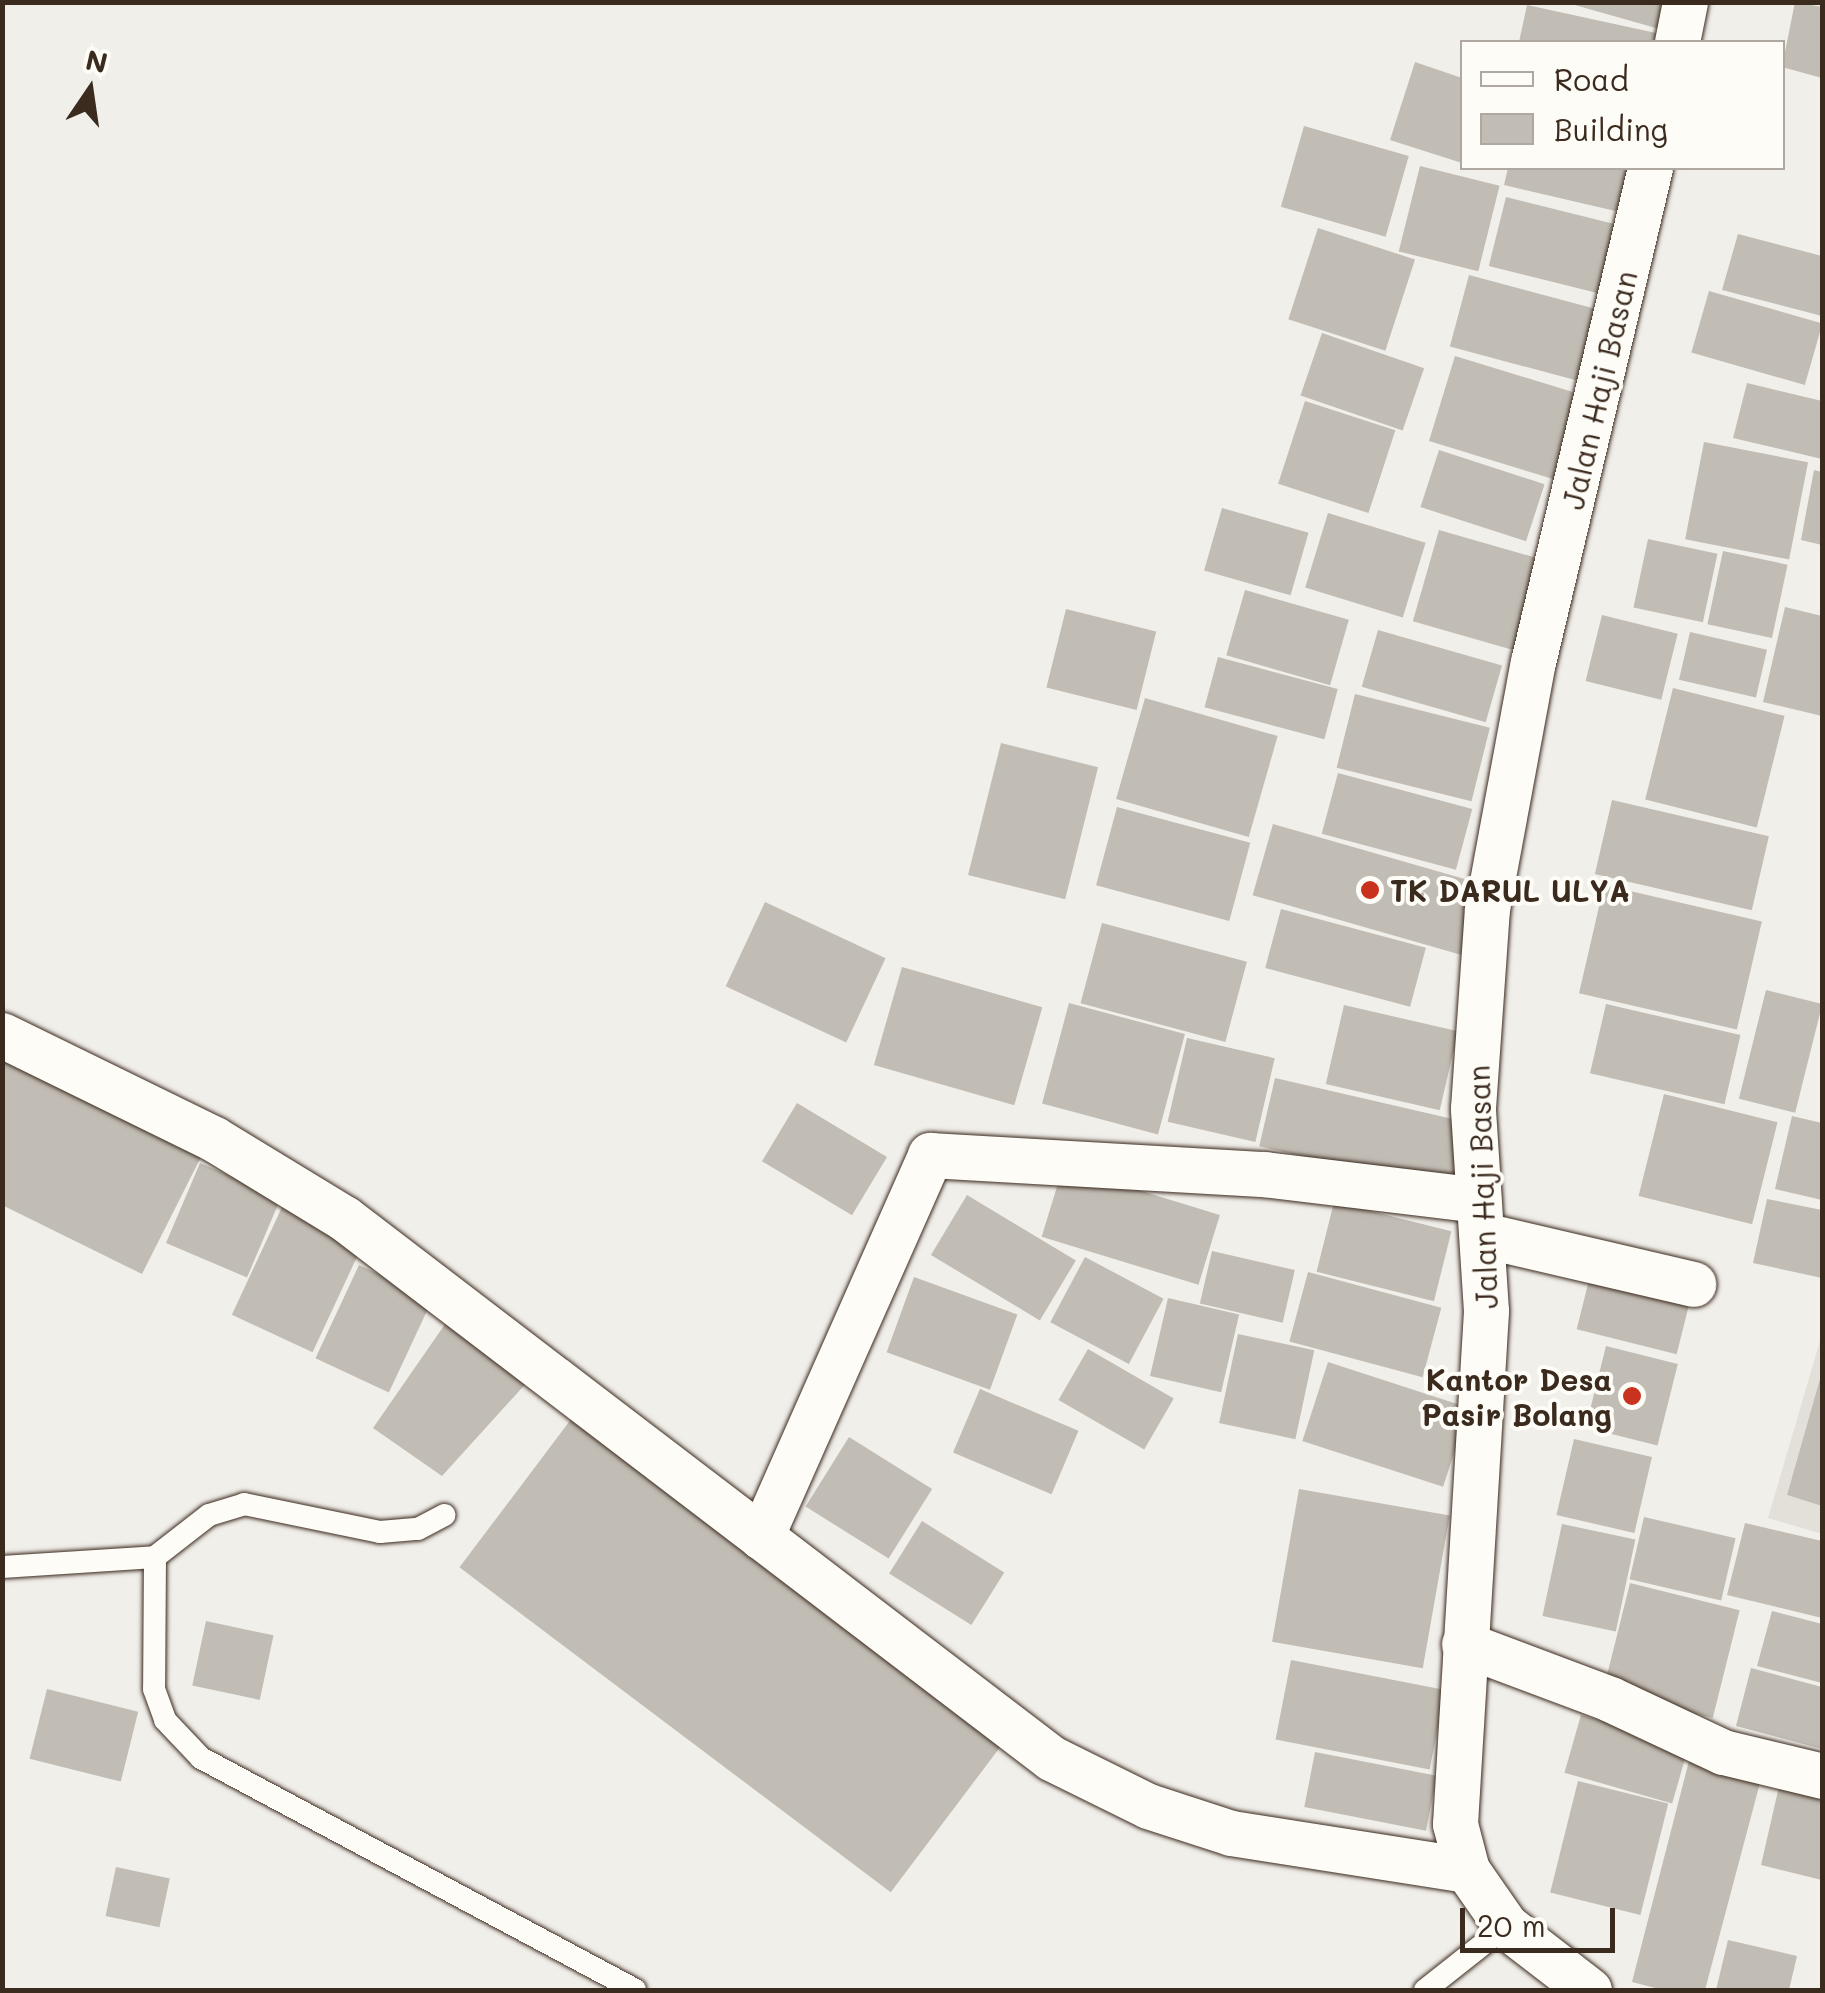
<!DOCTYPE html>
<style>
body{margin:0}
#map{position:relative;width:1825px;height:1993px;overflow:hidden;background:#f1efea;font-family:Mali,sans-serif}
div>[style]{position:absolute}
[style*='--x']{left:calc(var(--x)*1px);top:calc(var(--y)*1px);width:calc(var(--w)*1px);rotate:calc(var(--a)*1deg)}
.built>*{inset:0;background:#e3e0da}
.building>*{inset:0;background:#c1bcb4;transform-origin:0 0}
.roads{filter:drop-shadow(0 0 2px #3b2a1e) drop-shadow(0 0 2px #3b2a1e)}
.service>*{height:22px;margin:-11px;padding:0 11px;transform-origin:11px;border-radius:11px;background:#fdfcf7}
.minor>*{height:45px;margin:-22.5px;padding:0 22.5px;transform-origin:22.5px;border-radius:22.5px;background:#fdfcf7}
.dots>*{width:28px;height:28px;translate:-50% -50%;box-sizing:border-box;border:5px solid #fdfcf7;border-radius:50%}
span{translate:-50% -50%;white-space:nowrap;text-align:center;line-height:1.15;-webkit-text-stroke:8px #fdfcf7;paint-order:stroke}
.street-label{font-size:30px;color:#3b2a1e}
.poi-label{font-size:30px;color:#3b2a1e;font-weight:700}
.left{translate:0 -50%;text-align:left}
.right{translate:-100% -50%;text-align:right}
.frame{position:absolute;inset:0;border:5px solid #3b2a1e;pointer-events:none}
.legend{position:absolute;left:1460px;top:40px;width:325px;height:130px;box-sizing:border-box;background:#fdfcf7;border:2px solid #afa8a0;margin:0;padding:12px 18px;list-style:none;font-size:30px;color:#3b2a1e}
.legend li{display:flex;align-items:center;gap:20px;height:50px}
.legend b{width:50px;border:2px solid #afa8a0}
.north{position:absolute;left:40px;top:40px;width:100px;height:100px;-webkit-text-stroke:8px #fdfcf7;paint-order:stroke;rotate:13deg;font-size:28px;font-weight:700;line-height:40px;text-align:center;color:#3b2a1e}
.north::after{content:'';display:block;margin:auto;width:35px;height:45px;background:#3b2a1e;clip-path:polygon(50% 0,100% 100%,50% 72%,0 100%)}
.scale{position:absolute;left:1460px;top:1908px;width:155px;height:45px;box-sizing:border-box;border:5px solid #3b2a1e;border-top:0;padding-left:12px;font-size:30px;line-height:35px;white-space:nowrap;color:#3b2a1e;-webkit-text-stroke:8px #fdfcf7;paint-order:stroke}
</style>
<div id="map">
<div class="built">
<i style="clip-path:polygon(1822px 1334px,1822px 1371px,1787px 1495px,1822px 1506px,1822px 1534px,1768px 1518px)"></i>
</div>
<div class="building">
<i style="clip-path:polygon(1564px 2px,1670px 2px,1663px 30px)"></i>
<i style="clip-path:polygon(1795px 2px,1822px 7px,1822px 78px,1782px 67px)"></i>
<i style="clip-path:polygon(1527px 5px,1656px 33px,1654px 42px,1519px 42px)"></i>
<i style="clip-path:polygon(1415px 62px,1462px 78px,1462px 163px,1390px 140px)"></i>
<i style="left:1304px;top:126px;width:109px;height:84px;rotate:16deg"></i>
<i style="left:1420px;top:166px;width:82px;height:88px;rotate:14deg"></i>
<i style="clip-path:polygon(1508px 168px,1635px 168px,1624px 213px,1504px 185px)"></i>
<i style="left:1506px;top:197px;width:121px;height:71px;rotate:14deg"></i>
<i style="left:1318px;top:228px;width:102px;height:96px;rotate:18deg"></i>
<i style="clip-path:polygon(1738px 234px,1822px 256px,1822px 316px,1722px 290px)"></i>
<i style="left:1469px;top:275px;width:146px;height:74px;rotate:15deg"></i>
<i style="left:1709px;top:291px;width:118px;height:64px;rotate:16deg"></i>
<i style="left:1322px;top:333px;width:108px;height:66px;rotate:19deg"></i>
<i style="left:1455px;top:356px;width:136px;height:89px;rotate:17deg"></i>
<i style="clip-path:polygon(1747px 383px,1822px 401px,1822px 459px,1733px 438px)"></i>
<i style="left:1305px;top:401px;width:95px;height:87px;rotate:18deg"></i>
<i style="left:1704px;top:442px;width:106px;height:99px;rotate:11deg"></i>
<i style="left:1439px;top:450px;width:111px;height:60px;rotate:18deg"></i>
<i style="clip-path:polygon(1814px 470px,1822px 472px,1822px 545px,1801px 540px)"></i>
<i style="left:1222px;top:508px;width:90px;height:65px;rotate:16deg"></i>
<i style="left:1328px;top:513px;width:102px;height:78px;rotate:17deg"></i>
<i style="left:1439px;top:530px;width:108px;height:95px;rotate:16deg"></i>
<i style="left:1648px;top:539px;width:71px;height:70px;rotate:12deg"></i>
<i style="left:1723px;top:551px;width:66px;height:75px;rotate:12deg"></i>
<i style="left:1245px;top:590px;width:108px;height:68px;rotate:16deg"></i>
<i style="clip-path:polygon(1785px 607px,1822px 616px,1822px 716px,1763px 702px)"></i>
<i style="left:1066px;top:609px;width:93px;height:81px;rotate:14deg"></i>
<i style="left:1602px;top:615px;width:78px;height:68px;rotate:14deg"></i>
<i style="left:1378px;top:630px;width:129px;height:59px;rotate:16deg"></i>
<i style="left:1690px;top:632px;width:79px;height:49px;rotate:13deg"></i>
<i style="left:1218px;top:657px;width:124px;height:52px;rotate:15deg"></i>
<i style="left:1673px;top:688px;width:115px;height:115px;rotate:14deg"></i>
<i style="left:1355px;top:694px;width:139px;height:76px;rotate:14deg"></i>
<i style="left:1145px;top:698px;width:138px;height:105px;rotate:16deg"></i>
<i style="left:1001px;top:743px;width:100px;height:136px;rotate:14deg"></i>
<i style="left:1338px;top:773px;width:139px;height:63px;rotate:15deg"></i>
<i style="left:1612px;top:800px;width:161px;height:76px;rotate:13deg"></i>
<i style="left:1117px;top:807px;width:138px;height:81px;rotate:15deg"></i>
<i style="left:1273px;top:824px;width:222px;height:74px;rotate:16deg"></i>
<i style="left:1604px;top:885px;width:162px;height:111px;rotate:13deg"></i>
<i style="left:765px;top:902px;width:133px;height:93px;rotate:25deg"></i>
<i style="left:1281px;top:909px;width:150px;height:61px;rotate:15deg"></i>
<i style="left:1102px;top:923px;width:150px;height:83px;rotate:15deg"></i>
<i style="left:902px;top:967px;width:146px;height:102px;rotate:16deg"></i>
<i style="left:1766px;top:990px;width:58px;height:112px;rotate:14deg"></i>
<i style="left:1069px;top:1003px;width:120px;height:104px;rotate:15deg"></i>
<i style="left:1606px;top:1004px;width:138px;height:71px;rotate:13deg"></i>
<i style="left:1344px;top:1005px;width:117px;height:81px;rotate:13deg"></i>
<i style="left:1187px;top:1038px;width:90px;height:86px;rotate:13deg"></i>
<i style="clip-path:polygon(2px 1054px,203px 1153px,142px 1274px,2px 1205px)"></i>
<i style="left:1275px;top:1078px;width:198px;height:70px;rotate:13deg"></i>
<i style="left:1664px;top:1094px;width:117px;height:105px;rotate:14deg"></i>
<i style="left:797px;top:1103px;width:105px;height:68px;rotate:31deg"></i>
<i style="clip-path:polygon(1792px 1116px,1822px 1123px,1822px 1200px,1775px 1189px)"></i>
<i style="left:200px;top:1163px;width:88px;height:87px;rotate:23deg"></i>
<i style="left:1063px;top:1167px;width:164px;height:73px;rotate:17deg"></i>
<i style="left:967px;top:1195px;width:127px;height:70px;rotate:31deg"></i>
<i style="clip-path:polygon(1767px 1199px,1822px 1210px,1822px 1278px,1753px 1263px)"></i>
<i style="left:1334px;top:1202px;width:121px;height:72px;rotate:14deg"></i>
<i style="left:283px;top:1205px;width:89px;height:121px;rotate:25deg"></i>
<i style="left:1212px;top:1251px;width:85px;height:54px;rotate:13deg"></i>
<i style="left:1085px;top:1257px;width:89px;height:74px;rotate:28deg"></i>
<i style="left:359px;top:1265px;width:81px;height:103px;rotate:25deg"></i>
<i style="left:1308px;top:1272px;width:138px;height:72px;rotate:15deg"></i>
<i style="left:1591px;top:1272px;width:103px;height:59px;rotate:14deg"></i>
<i style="left:914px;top:1277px;width:110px;height:80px;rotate:20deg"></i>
<i style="left:1168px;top:1298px;width:73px;height:80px;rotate:13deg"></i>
<i style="clip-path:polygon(450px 1317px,531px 1378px,442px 1476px,373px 1428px)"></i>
<i style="left:1238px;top:1334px;width:78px;height:91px;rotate:12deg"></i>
<i style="left:1606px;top:1346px;width:74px;height:84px;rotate:14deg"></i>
<i style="left:1088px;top:1349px;width:99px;height:59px;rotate:30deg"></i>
<i style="left:1328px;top:1362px;width:148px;height:83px;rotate:18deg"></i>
<i style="clip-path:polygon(1821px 1375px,1822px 1375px,1822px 1506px,1787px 1495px)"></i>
<i style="left:980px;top:1389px;width:107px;height:69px;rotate:23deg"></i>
<i style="left:578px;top:1410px;width:540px;height:197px;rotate:37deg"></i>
<i style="left:849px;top:1437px;width:98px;height:82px;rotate:32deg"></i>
<i style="left:1574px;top:1439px;width:80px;height:78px;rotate:13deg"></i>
<i style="left:1299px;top:1489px;width:153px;height:155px;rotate:10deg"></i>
<i style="left:1644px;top:1517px;width:94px;height:64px;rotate:13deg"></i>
<i style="left:922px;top:1521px;width:97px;height:62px;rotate:32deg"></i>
<i style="clip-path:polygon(1745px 1523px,1822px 1541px,1822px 1618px,1727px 1595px)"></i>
<i style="left:1562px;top:1524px;width:75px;height:94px;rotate:12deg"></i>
<i style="left:1630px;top:1583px;width:113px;height:111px;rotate:14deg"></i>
<i style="clip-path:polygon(1772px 1611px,1822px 1624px,1822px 1683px,1757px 1666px)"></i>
<i style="left:206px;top:1621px;width:69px;height:66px;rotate:12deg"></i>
<i style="left:1291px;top:1660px;width:157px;height:81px;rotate:11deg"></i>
<i style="clip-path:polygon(1751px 1668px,1822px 1687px,1822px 1749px,1736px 1726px)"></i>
<i style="left:47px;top:1689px;width:94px;height:72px;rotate:14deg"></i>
<i style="left:1581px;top:1715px;width:112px;height:60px;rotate:16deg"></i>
<i style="left:1315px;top:1752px;width:124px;height:56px;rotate:11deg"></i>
<i style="clip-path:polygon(1689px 1761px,1761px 1779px,1705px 1990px,1663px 1990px,1632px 1982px)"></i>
<i style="left:1578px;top:1781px;width:93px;height:115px;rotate:14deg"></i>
<i style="clip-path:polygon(1780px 1782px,1822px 1792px,1822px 1880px,1761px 1865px)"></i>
<i style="left:116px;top:1867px;width:55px;height:50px;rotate:12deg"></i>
<i style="clip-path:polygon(1728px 1940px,1797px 1956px,1789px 1990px,1716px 1990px)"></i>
</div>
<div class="roads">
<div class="service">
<i style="--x:155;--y:1557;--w:132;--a:90.4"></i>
<i style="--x:154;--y:1689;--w:33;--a:70"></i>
<i style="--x:165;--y:1720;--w:52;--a:46.5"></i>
<i style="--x:201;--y:1758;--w:492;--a:28.1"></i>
<i style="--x:2;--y:1567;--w:153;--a:-3.7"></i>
<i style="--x:155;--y:1557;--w:68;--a:-37.9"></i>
<i style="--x:209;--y:1515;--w:37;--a:-17"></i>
<i style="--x:244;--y:1504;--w:139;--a:11.6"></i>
<i style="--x:380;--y:1532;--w:38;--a:-5"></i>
<i style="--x:418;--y:1529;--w:30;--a:-28"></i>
<i style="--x:1425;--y:1990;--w:103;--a:-38.3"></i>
</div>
<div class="minor">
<i style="--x:1677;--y:42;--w:41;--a:-78.7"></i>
<i style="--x:2;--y:1035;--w:236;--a:26.1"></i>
<i style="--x:214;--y:1139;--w:152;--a:31.3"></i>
<i style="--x:344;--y:1218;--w:890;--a:37.37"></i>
<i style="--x:1051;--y:1758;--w:108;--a:26.3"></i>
<i style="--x:1148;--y:1806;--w:87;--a:18"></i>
<i style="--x:1231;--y:1833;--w:239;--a:8.9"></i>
<i style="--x:1483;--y:1235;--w:216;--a:13.1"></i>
<i style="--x:761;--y:1537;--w:418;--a:-66.1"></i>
<i style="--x:930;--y:1155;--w:335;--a:3.3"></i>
<i style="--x:1264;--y:1174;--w:216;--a:6.9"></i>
<i style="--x:1464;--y:1644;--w:156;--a:20.6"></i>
<i style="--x:1610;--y:1699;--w:125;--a:25.1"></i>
<i style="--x:1723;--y:1752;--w:102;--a:13.6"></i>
<i style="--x:1589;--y:1990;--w:105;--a:-142.4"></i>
<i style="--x:1506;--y:1926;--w:68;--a:-124.9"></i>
<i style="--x:1467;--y:1870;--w:48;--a:-104.6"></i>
<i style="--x:1455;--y:1824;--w:514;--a:-86.54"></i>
<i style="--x:1486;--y:1311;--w:203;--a:-93.7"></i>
<i style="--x:1473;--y:1108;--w:199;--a:-86"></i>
<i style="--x:1487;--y:909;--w:251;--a:-79.5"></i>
<i style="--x:1533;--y:662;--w:508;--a:-76.68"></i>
</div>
</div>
<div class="dots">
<i style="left:1370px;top:890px;background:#c8321e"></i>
<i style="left:1632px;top:1396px;background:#c8321e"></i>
</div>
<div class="street-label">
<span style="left:1599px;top:390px;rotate:-77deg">Jalan Haji Basan</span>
<span style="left:1482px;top:1187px;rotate:-92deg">Jalan Haji Basan</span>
</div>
<div class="poi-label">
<span class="left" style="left:1390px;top:890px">TK DARUL ULYA</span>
<span class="right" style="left:1612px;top:1396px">Kantor Desa<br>Pasir Bolang</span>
</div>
<div class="frame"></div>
<ul class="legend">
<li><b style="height:12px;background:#fdfcf7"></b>Road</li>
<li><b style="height:28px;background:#c1bcb4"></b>Building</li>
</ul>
<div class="north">N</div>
<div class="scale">20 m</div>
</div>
